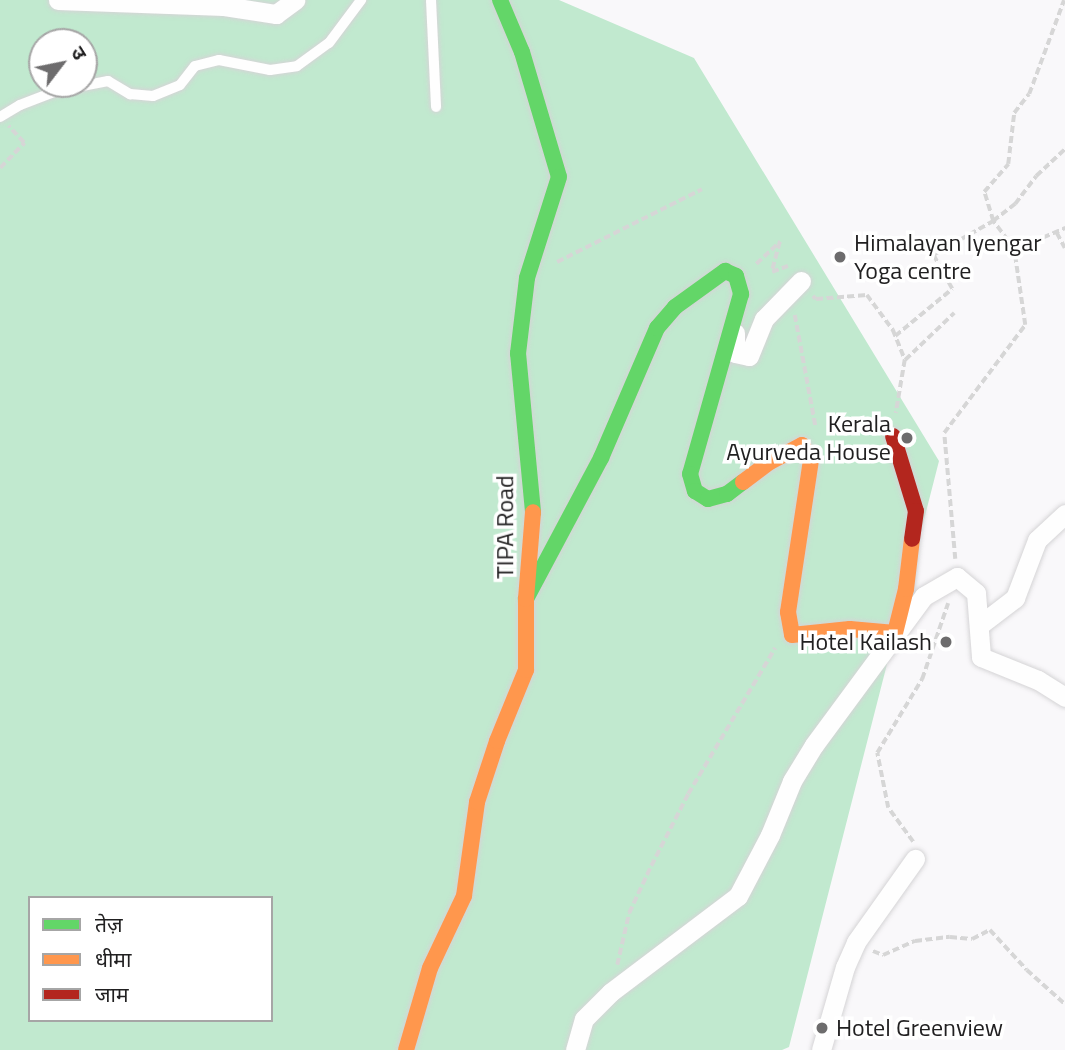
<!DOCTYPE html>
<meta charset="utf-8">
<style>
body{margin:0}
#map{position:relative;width:1065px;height:1050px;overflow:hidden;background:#f9f8fa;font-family:"Titillium Web","Noto Sans Devanagari",sans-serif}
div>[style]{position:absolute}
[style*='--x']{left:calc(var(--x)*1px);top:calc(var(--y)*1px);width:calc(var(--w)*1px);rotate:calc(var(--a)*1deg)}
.green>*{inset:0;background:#c1e9cf}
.path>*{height:3.5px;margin-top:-1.75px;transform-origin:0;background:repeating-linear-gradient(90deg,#d6d6d6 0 7px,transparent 0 10.5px)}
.roads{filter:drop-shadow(0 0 2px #d5d4d6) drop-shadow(0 0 2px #d5d4d6)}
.lane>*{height:10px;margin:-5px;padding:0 5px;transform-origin:5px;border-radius:5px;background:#fefefe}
.street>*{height:19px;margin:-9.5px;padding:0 9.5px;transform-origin:9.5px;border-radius:9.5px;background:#fefefe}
.fast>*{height:16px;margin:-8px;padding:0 8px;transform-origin:8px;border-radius:8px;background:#63d668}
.slow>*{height:16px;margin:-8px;padding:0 8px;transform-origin:8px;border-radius:8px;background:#ff974d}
.jam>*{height:16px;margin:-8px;padding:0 8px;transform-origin:8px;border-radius:8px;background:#b3261e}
.dots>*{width:19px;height:19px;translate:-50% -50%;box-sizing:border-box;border:4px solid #fff;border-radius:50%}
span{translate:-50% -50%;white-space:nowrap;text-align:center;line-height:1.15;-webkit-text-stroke:7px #fff;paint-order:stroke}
.poi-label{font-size:24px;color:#212021}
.left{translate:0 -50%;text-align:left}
.right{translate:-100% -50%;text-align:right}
.street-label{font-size:24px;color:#212021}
.legend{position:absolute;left:28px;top:896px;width:245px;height:126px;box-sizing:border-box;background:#fff;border:2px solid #a6a6a6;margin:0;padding:9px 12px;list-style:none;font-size:21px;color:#212021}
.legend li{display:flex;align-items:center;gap:14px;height:35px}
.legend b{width:35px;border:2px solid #a6a6a6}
.north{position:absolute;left:28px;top:28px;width:70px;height:70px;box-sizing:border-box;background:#fff;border:2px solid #a6a6a6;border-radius:50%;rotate:58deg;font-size:19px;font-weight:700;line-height:28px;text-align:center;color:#212021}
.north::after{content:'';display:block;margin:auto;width:24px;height:32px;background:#6d6c6d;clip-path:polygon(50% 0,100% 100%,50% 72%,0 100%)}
</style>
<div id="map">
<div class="green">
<i style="clip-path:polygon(evenodd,0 0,559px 0,694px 58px,939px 461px,789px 1047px,782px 1050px,0 1050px,0 0,42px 42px,84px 42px,84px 84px,42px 84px,42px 42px,0 0,30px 898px,271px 898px,271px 1020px,30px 1020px,30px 898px)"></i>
</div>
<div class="path">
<i style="--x:0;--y:168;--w:35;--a:-46"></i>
<i style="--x:24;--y:143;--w:23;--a:-133"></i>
<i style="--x:1057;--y:233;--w:17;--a:62"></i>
<i style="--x:1014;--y:249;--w:35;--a:-127"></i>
<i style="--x:993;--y:221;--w:30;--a:-107"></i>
<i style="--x:984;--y:192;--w:37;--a:-49"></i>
<i style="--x:1008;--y:164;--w:51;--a:-83.3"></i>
<i style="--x:1014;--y:113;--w:24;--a:-52"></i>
<i style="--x:1029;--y:94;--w:100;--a:-69.6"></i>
<i style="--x:557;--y:262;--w:162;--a:-26.7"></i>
<i style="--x:756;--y:264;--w:33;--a:-43"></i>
<i style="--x:780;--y:242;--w:31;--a:105"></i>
<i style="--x:772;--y:272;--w:17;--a:-21"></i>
<i style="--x:813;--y:296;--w:4;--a:45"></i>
<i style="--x:816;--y:299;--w:51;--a:-4.5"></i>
<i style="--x:867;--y:295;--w:44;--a:53.4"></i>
<i style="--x:893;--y:330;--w:32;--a:68"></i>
<i style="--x:905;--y:360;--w:54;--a:99.6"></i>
<i style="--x:795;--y:315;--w:115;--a:79.5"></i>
<i style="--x:895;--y:336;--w:74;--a:-39.5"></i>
<i style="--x:952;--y:289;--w:39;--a:-119"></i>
<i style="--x:933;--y:255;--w:69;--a:-29.5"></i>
<i style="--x:993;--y:221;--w:28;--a:-38"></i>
<i style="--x:1015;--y:204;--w:35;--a:-53"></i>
<i style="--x:1036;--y:176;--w:40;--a:-43"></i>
<i style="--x:905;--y:360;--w:68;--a:-43.8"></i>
<i style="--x:955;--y:559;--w:126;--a:-95"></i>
<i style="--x:944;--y:433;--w:135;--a:-53.1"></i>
<i style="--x:1025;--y:325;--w:76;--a:-98.3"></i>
<i style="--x:1014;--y:250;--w:56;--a:-23.3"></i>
<i style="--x:913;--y:842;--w:42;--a:-126.3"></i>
<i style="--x:888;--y:808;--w:56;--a:-101.3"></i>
<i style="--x:877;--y:753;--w:87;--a:-58.7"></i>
<i style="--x:922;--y:679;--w:80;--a:-71.1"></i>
<i style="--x:873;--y:951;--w:11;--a:22"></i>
<i style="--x:883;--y:955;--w:35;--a:-24"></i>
<i style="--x:915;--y:941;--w:35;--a:-7"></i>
<i style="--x:950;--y:937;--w:22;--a:5"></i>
<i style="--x:972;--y:939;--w:20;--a:-27"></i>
<i style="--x:990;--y:930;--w:54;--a:47.2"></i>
<i style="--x:1027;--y:970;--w:51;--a:41.8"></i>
<i style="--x:617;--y:965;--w:53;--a:-77"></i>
<i style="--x:629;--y:913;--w:52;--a:-64.9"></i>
<i style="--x:651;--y:866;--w:81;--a:-62.8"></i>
<i style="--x:688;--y:794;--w:170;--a:-59.2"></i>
</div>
<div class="roads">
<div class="lane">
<i style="--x:431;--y:0;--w:107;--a:87.3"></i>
<i style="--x:0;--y:117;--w:23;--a:-31"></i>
<i style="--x:20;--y:105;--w:39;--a:-21"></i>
<i style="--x:56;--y:91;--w:53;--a:-10.9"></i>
<i style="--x:108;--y:81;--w:26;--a:31"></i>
<i style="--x:130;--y:94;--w:23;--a:5"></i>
<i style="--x:153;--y:96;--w:29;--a:-22"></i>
<i style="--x:180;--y:85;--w:24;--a:-52"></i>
<i style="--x:195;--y:66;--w:25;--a:-14"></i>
<i style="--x:219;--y:60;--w:52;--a:11.1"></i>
<i style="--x:270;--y:70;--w:27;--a:-8"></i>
<i style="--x:297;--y:66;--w:39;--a:-36"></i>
<i style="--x:329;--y:43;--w:54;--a:-53.3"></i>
</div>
<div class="street">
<i style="--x:58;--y:0;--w:166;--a:2.1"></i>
<i style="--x:224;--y:6;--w:53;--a:8.7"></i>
<i style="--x:276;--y:14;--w:24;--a:-36"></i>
<i style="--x:735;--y:333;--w:20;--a:90"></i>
<i style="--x:735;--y:353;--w:14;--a:12"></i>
<i style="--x:749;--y:356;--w:40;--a:-68"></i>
<i style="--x:764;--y:319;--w:53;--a:-45.8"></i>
<i style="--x:981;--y:624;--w:43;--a:-37.4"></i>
<i style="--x:1015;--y:598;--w:62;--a:-69.2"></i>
<i style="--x:1037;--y:540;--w:38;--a:-43"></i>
<i style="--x:575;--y:1050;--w:32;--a:-74"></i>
<i style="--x:584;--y:1019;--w:38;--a:-45"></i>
<i style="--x:611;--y:992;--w:159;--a:-37.1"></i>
<i style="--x:738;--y:896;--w:69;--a:-62.3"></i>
<i style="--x:770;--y:835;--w:58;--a:-67.8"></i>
<i style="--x:792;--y:781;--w:42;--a:-58.6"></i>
<i style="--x:814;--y:745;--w:185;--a:-53.6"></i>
<i style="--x:924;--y:596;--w:38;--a:-30"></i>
<i style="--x:957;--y:577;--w:25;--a:40"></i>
<i style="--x:976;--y:593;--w:64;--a:85.5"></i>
<i style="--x:981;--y:657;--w:61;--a:22"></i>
<i style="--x:1038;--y:680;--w:32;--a:32"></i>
<i style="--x:821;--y:1050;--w:86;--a:-73.9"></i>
<i style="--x:845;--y:967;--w:27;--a:-66"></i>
<i style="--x:856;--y:942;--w:102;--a:-54.6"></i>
</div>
<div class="fast">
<i style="--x:500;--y:0;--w:56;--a:67.1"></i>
<i style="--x:522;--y:52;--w:130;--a:73.5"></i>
<i style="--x:559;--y:177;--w:106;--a:107.6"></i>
<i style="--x:527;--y:278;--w:76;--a:96.8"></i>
<i style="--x:518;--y:353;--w:160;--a:84.6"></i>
<i style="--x:526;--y:599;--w:160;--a:-62"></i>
<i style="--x:601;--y:458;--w:142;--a:-66.7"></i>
<i style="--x:657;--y:328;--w:28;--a:-49"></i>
<i style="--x:675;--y:307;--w:62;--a:-35.8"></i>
<i style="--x:725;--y:271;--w:12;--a:24"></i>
<i style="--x:736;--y:276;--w:19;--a:74"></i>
<i style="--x:741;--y:294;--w:187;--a:105.8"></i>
<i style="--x:690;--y:474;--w:18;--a:74"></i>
<i style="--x:695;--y:491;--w:15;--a:32"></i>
<i style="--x:708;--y:499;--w:20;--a:-15"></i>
<i style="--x:727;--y:494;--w:20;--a:-37"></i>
</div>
<div class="slow">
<i style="--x:743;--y:482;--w:34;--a:-37"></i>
<i style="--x:770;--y:462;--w:36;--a:-28"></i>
<i style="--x:802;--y:445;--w:17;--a:59"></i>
<i style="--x:811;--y:460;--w:154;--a:98.6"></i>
<i style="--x:788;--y:612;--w:23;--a:80"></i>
<i style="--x:792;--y:635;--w:58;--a:-5.9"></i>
<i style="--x:850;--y:629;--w:45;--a:5.1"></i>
<i style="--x:895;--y:633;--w:45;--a:-76"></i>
<i style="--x:906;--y:589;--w:50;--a:-83.2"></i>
<i style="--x:406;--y:1050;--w:85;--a:-73.7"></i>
<i style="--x:430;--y:968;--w:80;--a:-64.7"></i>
<i style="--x:464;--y:896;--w:95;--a:-82.1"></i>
<i style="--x:477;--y:802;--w:64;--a:-71.8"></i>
<i style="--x:497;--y:741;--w:77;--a:-67.8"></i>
<i style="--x:526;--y:670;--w:71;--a:-90"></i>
<i style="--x:526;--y:599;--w:87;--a:-85.4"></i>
</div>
<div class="jam">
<i style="--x:893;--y:436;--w:78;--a:73"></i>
<i style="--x:916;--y:511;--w:28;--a:98"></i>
</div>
</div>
<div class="dots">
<i style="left:840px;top:257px;background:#6d6c6d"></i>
<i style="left:907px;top:438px;background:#6d6c6d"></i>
<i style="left:946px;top:642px;background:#6d6c6d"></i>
<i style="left:822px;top:1028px;background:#6d6c6d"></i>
</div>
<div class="poi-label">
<span class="left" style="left:854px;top:257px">Himalayan Iyengar<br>Yoga centre</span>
<span class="right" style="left:891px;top:438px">Kerala<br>Ayurveda House</span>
<span class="right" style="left:932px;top:642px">Hotel Kailash</span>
<span class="left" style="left:836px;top:1028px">Hotel Greenview</span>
</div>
<div class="street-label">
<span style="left:505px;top:527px;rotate:-90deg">TIPA Road</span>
</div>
<ul class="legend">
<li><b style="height:9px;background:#63d668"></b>तेज़</li>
<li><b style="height:9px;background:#ff974d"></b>धीमा</li>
<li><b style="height:9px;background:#b3261e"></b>जाम</li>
</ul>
<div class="north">उ</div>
</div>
